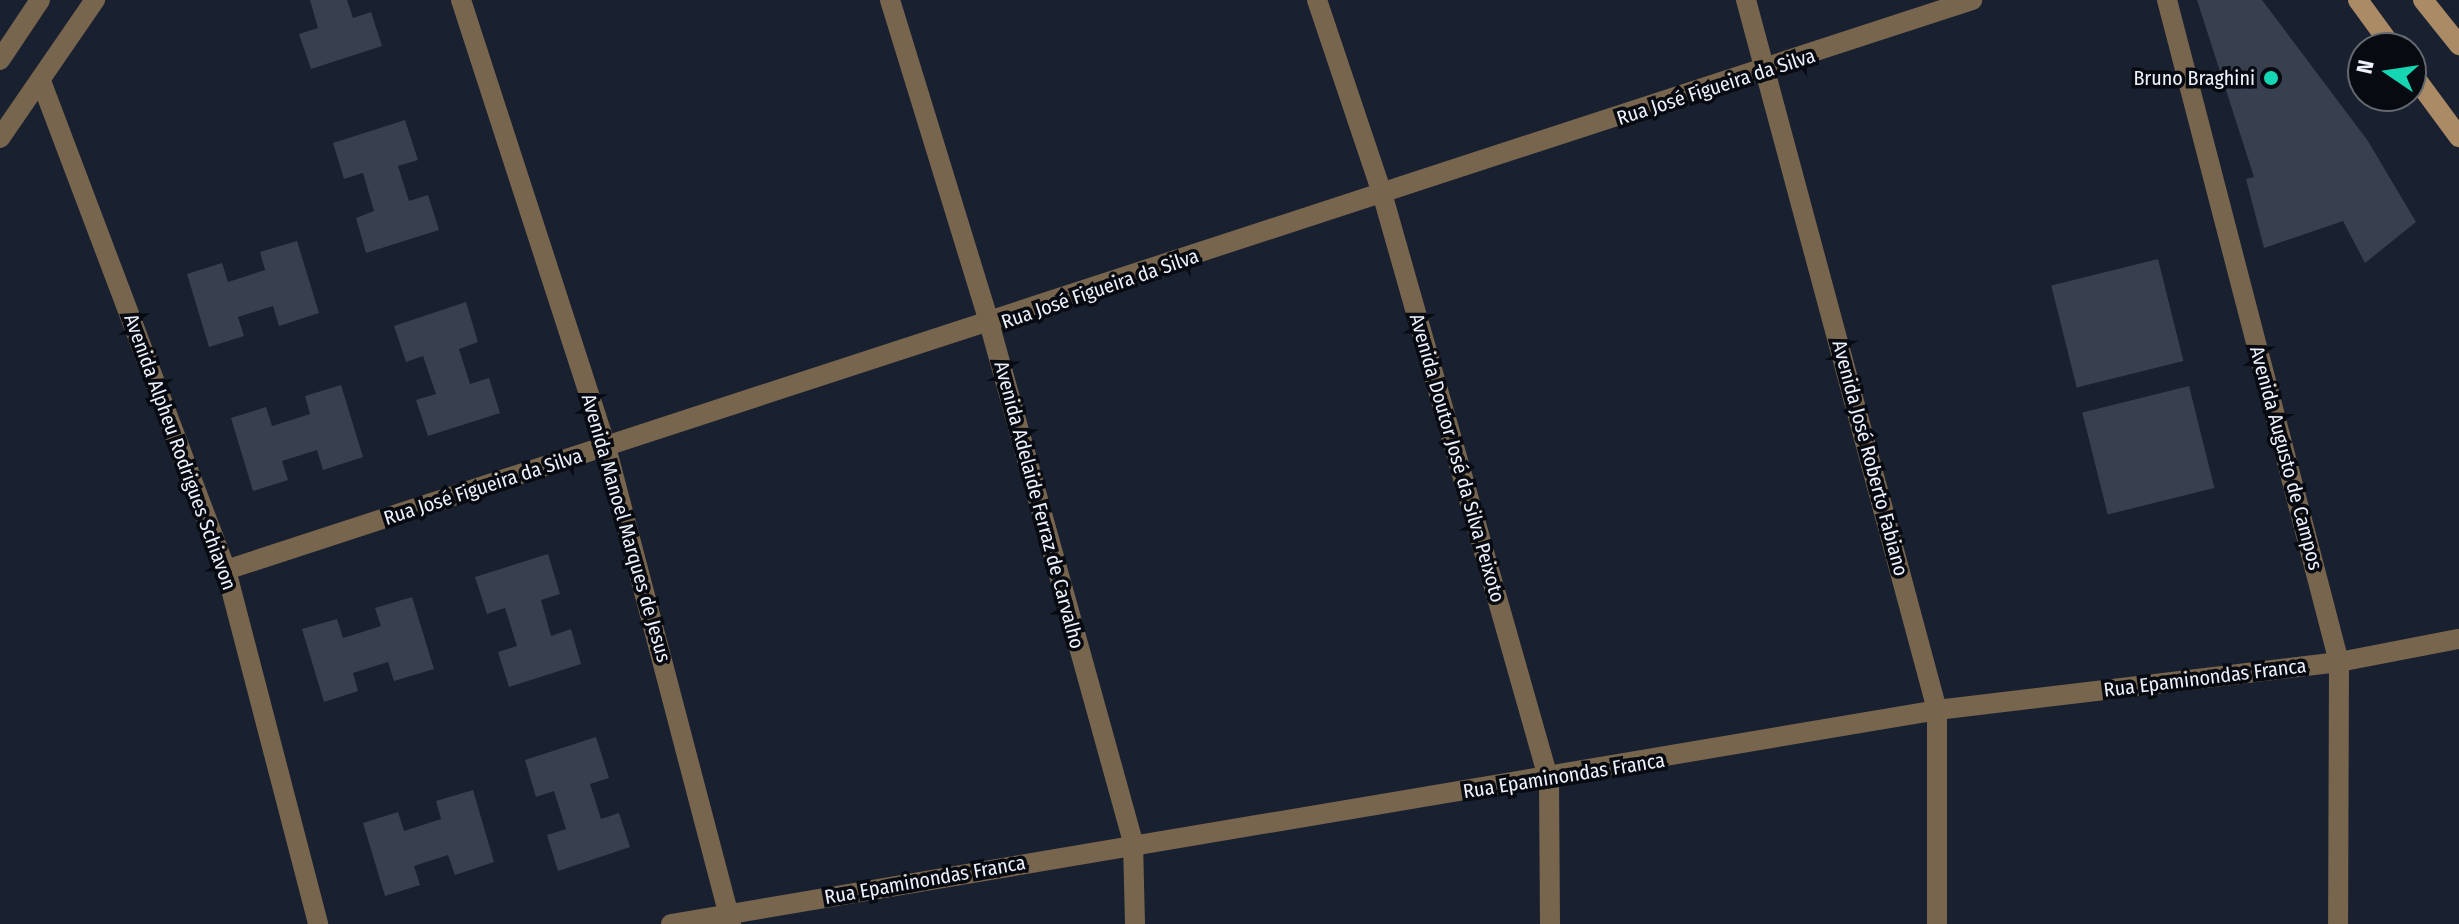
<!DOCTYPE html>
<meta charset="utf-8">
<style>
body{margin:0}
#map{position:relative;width:2459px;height:924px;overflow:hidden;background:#19202f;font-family:"Fira Sans Condensed",sans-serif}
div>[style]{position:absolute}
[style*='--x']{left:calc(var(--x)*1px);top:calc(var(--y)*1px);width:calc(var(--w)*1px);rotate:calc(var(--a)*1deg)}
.building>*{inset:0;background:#383f4f;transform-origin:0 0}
.minor>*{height:20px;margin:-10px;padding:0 10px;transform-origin:10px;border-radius:10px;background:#78654e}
.tertiary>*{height:20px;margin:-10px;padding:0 10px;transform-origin:10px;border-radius:10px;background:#78654e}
.secondary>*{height:20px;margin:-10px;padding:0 10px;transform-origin:10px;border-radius:10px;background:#aa8b66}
.dots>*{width:22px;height:22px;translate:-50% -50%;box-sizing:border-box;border:4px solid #070a10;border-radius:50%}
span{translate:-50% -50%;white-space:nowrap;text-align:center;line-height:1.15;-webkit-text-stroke:7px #070a10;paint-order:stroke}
.poi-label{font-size:20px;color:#edf2fc}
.right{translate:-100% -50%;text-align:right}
.street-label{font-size:20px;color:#edf2fc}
.north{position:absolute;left:2347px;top:32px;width:80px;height:80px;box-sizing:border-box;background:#070a10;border:2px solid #63676e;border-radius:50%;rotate:283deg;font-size:22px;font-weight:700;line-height:32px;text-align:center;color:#edf2fc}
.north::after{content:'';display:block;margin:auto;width:28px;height:36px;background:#16d5b3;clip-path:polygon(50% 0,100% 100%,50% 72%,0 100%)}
</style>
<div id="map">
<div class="building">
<i style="clip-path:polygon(310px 0,347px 0,353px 18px,371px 12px,382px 46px,311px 69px,299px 34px,318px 28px)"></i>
<i style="clip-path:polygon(2197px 0,2262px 0,2368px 141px,2416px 222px,2365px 263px,2343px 221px,2264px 248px,2246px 179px,2254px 177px)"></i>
<i style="clip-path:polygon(405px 120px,418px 160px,398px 166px,409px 201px,428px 195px,439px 230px,366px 253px,356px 218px,374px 211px,363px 173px,344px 179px,333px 143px)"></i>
<i style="clip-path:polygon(297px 241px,319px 313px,279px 326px,273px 306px,238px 317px,244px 336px,209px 347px,187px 274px,222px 263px,228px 282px,265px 270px,260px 252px)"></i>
<i style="left:2158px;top:259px;width:105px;height:110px;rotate:76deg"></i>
<i style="clip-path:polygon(466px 302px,478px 342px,459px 349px,470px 384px,489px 378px,500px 413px,428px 436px,416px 400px,436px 394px,423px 356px,406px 362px,394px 326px)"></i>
<i style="clip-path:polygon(341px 385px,363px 457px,323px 470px,317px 450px,282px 461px,288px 480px,253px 491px,231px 418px,266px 407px,272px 426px,310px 414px,305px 396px)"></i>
<i style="left:2189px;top:386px;width:105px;height:110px;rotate:76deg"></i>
<i style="clip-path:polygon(548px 554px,560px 594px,541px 600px,551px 636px,571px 629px,581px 664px,509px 687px,498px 652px,517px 646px,505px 608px,487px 614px,475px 577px)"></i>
<i style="clip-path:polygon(412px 597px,434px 669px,394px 681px,388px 662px,353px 673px,358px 691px,324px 702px,302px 629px,337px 619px,343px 638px,381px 626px,375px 608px)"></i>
<i style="clip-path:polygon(596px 737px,609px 778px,590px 784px,601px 819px,619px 813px,630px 847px,558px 871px,547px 835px,566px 829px,554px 791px,536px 797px,525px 760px)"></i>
<i style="clip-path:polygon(473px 790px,494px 862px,455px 875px,448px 855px,414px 866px,420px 885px,385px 896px,363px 823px,398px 812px,404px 831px,441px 819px,436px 801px)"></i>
</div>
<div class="minor">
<i style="--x:461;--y:0;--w:470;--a:72"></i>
<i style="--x:606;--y:447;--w:493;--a:75.3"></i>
<i style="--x:890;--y:0;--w:341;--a:72.9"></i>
<i style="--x:990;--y:326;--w:535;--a:74.51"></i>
<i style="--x:1133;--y:842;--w:82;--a:88.6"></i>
<i style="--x:1317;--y:0;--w:204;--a:71.4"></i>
<i style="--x:1382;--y:193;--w:611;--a:74.14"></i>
<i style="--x:1549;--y:781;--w:143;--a:89.6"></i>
<i style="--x:1746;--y:0;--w:735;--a:74.94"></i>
<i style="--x:1937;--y:710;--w:214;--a:90"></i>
<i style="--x:2167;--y:0;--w:684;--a:75.44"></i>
<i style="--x:2339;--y:662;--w:262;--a:90.2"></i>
<i style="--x:41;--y:81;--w:523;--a:69.28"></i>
<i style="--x:226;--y:570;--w:366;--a:75.4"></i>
<i style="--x:226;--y:570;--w:1837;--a:-18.08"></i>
<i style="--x:671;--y:924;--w:1284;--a:-9.59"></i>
<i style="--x:1937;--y:710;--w:405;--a:-6.8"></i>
<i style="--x:2339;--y:662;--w:122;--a:-10.9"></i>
</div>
<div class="tertiary">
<i style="--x:0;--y:60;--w:72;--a:-56.3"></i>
<i style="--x:0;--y:138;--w:168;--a:-55.5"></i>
</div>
<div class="secondary">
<i style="--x:2358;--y:0;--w:59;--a:53.9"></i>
<i style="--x:2423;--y:0;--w:58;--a:51.3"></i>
<i style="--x:2411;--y:72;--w:81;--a:53.6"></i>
</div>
<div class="dots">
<i style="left:2271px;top:78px;background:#16d5b3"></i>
</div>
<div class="poi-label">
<span class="right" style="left:2255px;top:78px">Bruno Braghini</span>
</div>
<div class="street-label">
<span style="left:1716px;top:87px;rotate:-18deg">Rua José Figueira da Silva</span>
<span style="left:1100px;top:289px;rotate:-19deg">Rua José Figueira da Silva</span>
<span style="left:180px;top:452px;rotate:70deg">Avenida Alpheu Rodrigues Schiavon</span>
<span style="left:1457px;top:458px;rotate:74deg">Avenida Doutor José da Silva Peixoto</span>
<span style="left:1870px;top:458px;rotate:75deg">Avenida José Roberto Fabiano</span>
<span style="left:2286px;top:458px;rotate:75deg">Avenida Augusto de Campos</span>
<span style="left:483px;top:487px;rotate:-18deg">Rua José Figueira da Silva</span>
<span style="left:1039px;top:505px;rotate:75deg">Avenida Adelaide Ferraz de Carvalho</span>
<span style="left:626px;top:528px;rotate:74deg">Avenida Manoel Marques de Jesus</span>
<span style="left:2205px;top:678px;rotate:-7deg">Rua Epaminondas Franca</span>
<span style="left:1564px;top:776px;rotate:-9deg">Rua Epaminondas Franca</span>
<span style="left:925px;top:880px;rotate:-10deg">Rua Epaminondas Franca</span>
</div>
<div class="north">N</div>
</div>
